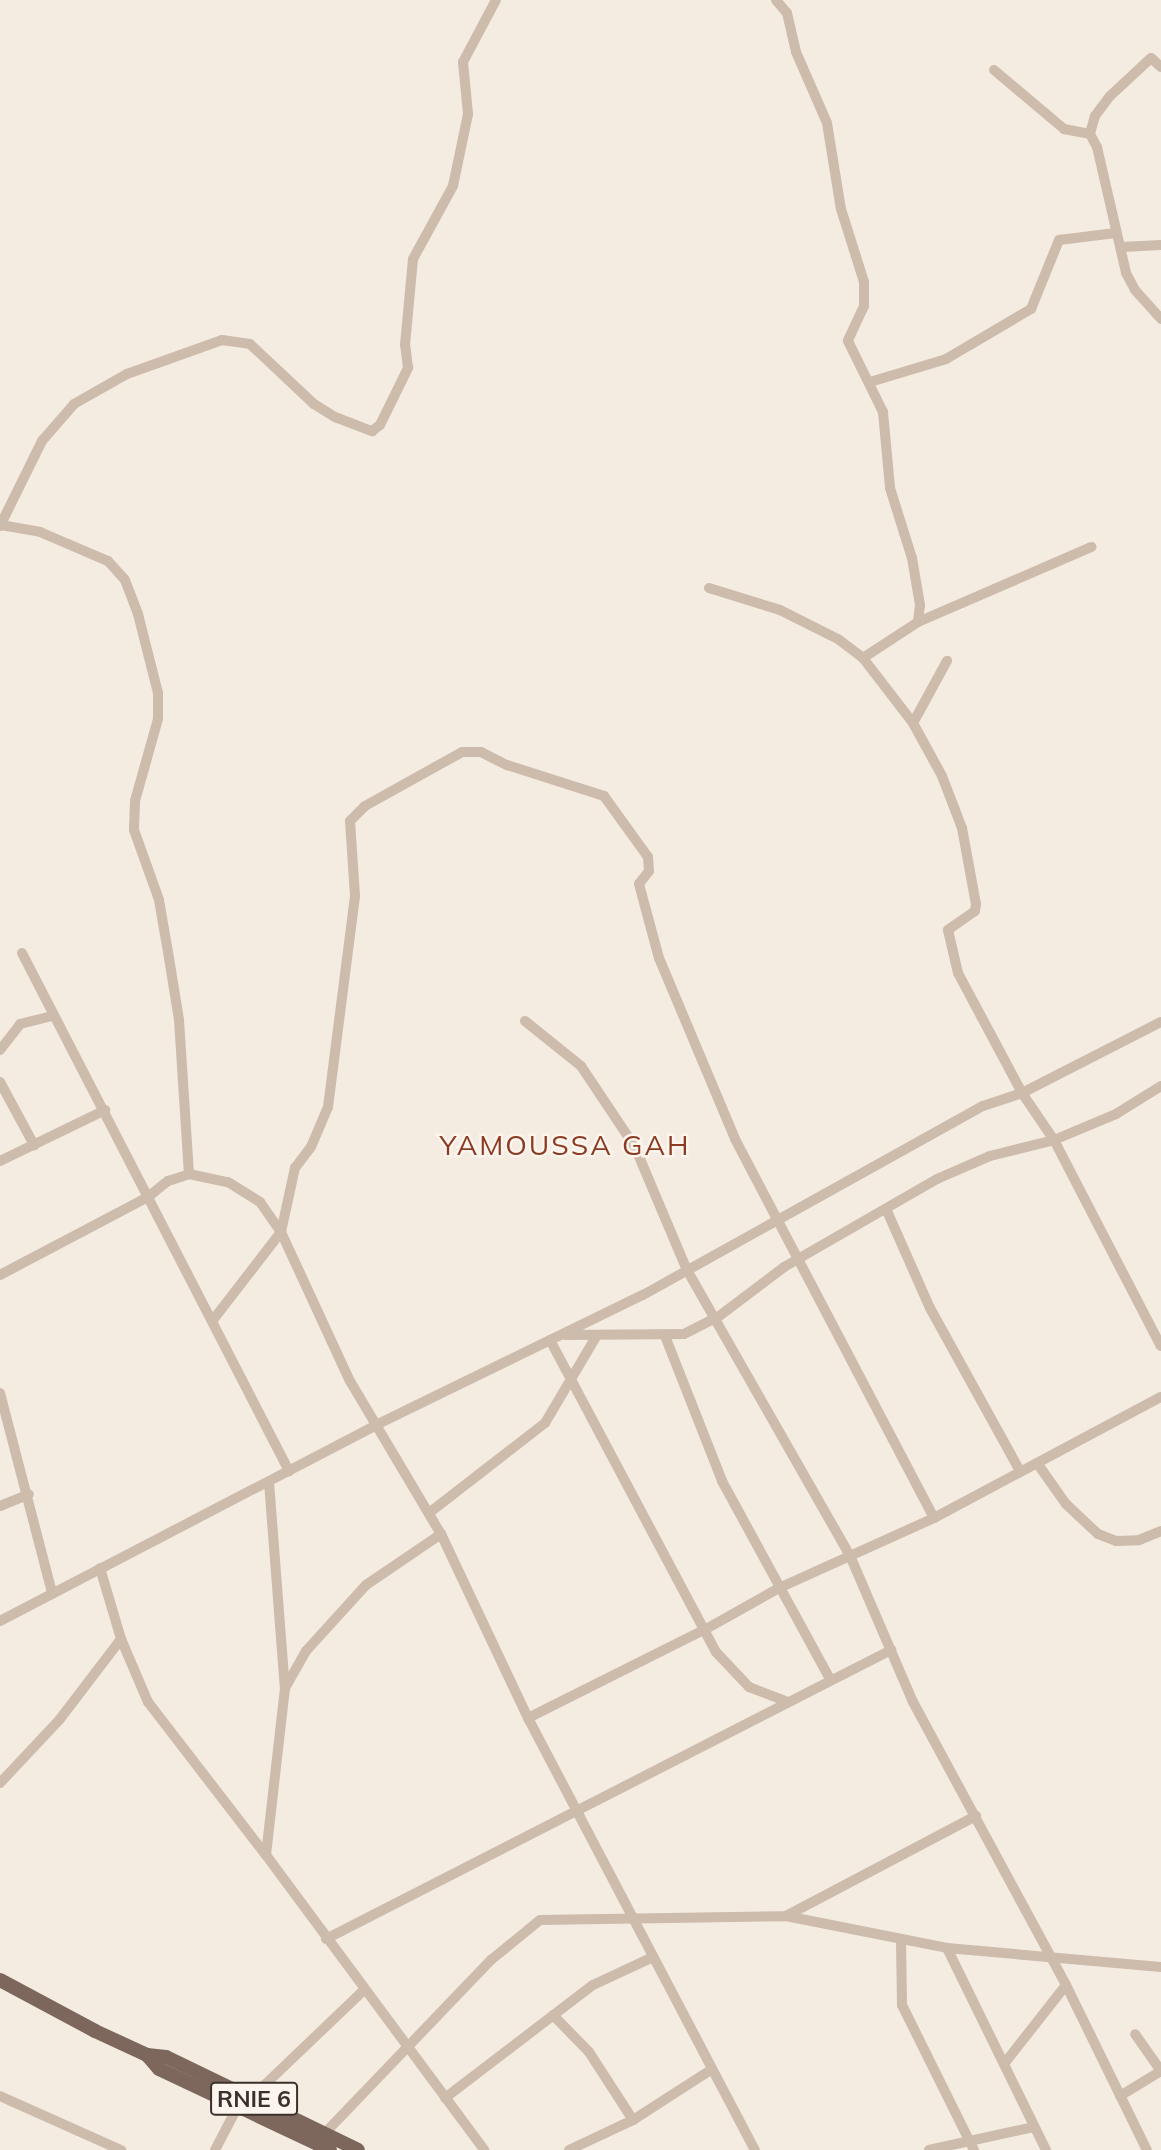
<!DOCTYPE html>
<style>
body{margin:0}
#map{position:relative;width:1161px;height:2150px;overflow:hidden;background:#f4ebe1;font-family:Mulish,sans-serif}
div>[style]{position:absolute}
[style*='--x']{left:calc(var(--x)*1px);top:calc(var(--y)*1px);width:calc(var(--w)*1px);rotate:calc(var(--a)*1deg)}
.minor>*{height:10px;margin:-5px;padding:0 5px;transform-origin:5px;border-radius:5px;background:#cdbbac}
.major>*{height:14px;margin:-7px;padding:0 7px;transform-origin:7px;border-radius:7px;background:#7d675c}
span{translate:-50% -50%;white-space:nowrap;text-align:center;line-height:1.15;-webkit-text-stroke:5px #fbf5ee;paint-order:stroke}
.shield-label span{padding:2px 5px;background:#fbf5ee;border:2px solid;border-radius:5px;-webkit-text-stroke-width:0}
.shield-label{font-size:23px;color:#3b302b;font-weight:700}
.quarter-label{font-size:28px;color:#8c3b22;letter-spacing:2px}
</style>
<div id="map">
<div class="minor">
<i style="--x:776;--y:0;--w:17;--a:50"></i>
<i style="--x:787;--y:13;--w:40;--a:77"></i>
<i style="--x:796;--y:52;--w:77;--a:66.4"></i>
<i style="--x:827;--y:123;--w:87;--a:80.8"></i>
<i style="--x:841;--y:209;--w:77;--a:72.5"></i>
<i style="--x:864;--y:282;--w:24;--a:90"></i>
<i style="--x:864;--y:306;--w:38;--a:115"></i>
<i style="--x:848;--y:341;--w:79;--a:63.8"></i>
<i style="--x:883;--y:412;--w:76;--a:84.7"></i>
<i style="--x:890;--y:488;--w:73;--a:72.6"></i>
<i style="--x:912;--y:558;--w:48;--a:80.3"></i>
<i style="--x:920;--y:605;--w:17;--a:97"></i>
<i style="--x:1161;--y:67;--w:13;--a:-138"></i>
<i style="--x:1151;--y:58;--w:56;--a:137.2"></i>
<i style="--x:1110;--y:96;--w:25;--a:127"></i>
<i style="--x:1095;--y:116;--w:19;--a:106"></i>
<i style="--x:1090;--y:134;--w:15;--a:62"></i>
<i style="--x:1097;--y:147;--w:129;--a:77"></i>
<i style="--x:1126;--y:273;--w:19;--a:62"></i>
<i style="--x:1135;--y:290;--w:39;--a:48"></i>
<i style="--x:994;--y:70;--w:92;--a:40.1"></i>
<i style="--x:1064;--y:129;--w:26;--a:11"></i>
<i style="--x:1122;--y:247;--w:39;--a:-3"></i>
<i style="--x:870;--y:382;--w:79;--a:-16.8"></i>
<i style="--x:946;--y:359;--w:99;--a:-30.5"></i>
<i style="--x:1031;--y:309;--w:74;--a:-67.9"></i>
<i style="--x:1059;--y:240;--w:57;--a:-7"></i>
<i style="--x:1;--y:525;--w:40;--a:10"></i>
<i style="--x:40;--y:532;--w:74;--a:23.1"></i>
<i style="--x:108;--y:561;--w:25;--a:48"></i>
<i style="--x:125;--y:580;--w:36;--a:69"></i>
<i style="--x:138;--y:614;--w:81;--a:75.8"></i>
<i style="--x:158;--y:693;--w:26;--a:90"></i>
<i style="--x:158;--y:719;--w:85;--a:105.7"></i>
<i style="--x:135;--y:801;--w:29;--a:92"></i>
<i style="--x:134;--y:830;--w:74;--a:70.3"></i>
<i style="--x:159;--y:900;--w:59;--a:80.2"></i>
<i style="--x:169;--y:958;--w:63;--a:80.8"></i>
<i style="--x:179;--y:1020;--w:154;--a:86.3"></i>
<i style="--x:0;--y:526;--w:95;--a:-63.7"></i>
<i style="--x:42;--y:441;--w:49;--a:-49.1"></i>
<i style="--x:74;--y:404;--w:61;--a:-29.5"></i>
<i style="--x:127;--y:374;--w:101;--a:-19.7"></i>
<i style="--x:222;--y:340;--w:28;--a:8"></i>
<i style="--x:250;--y:344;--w:88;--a:43.2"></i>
<i style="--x:314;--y:404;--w:25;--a:32"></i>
<i style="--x:335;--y:417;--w:40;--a:21"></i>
<i style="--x:372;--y:431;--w:10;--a:-37"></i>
<i style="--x:380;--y:425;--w:64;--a:-63.8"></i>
<i style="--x:408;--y:368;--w:23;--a:-97"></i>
<i style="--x:405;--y:345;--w:86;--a:-84.7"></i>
<i style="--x:413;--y:259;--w:83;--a:-61.3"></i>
<i style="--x:453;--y:186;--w:74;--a:-78.2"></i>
<i style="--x:468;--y:114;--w:52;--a:-95.5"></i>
<i style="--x:463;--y:62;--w:70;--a:-62"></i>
<i style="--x:709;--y:588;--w:74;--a:17.2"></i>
<i style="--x:780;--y:610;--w:65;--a:26.6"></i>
<i style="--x:838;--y:639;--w:31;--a:37"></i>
<i style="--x:863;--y:658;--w:82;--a:52.4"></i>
<i style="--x:913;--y:723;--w:60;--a:61.3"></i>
<i style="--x:942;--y:776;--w:56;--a:69"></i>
<i style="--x:962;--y:828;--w:77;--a:79.6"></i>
<i style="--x:976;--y:904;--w:7;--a:98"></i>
<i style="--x:975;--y:911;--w:33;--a:145"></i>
<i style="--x:948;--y:930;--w:44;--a:76.9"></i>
<i style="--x:958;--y:973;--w:136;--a:61.9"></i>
<i style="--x:1022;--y:1093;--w:57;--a:55.8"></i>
<i style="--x:1054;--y:1140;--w:232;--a:62.6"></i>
<i style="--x:863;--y:658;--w:66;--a:-33.2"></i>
<i style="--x:918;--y:622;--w:189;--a:-23.4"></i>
<i style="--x:913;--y:723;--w:71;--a:-61.3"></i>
<i style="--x:22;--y:953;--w:583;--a:62.73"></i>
<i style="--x:525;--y:1021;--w:72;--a:38.8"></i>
<i style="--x:581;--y:1066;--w:97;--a:56.3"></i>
<i style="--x:635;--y:1147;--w:134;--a:67.1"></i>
<i style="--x:687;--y:1270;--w:331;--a:60.3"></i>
<i style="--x:851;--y:1558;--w:157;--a:66.7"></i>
<i style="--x:913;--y:1702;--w:322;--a:61.6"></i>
<i style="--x:1066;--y:1985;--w:184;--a:63.9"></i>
<i style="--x:0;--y:1050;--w:33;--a:-52"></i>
<i style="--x:20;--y:1024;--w:33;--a:-14"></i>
<i style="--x:0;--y:1082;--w:72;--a:61.6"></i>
<i style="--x:0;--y:1161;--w:117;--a:-25.9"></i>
<i style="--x:887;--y:1211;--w:106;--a:66.1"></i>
<i style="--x:930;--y:1308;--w:186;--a:61.1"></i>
<i style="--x:0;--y:1275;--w:167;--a:-27.8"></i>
<i style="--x:148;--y:1197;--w:26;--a:-39"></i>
<i style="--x:168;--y:1181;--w:22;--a:-18"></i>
<i style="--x:189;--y:1174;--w:40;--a:12"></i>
<i style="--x:228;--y:1182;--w:38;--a:32"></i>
<i style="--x:260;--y:1202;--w:37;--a:55"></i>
<i style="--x:281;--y:1232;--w:164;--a:65.2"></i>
<i style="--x:350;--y:1381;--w:178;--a:59.3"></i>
<i style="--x:441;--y:1534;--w:204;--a:64.7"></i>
<i style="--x:528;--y:1718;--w:488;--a:62.3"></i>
<i style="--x:213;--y:1320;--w:111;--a:-52.3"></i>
<i style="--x:281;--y:1232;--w:66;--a:-77.7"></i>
<i style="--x:295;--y:1168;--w:26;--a:-53"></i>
<i style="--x:311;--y:1147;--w:43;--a:-67"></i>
<i style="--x:328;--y:1107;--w:213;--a:-82.7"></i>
<i style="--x:355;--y:896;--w:75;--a:-93.8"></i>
<i style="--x:350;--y:821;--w:21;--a:-45"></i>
<i style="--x:365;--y:806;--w:111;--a:-29.1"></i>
<i style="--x:462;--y:752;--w:19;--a:0"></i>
<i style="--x:481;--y:752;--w:29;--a:27"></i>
<i style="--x:507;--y:765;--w:102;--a:17.7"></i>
<i style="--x:604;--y:796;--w:75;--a:54.2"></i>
<i style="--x:648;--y:857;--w:14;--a:86"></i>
<i style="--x:649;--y:871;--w:16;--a:128"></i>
<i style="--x:639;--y:884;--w:77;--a:74.9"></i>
<i style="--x:659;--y:958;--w:196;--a:67.2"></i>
<i style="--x:735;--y:1139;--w:428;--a:62.3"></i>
<i style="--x:565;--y:1335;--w:119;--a:-0.5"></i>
<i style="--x:684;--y:1334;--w:38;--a:-27"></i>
<i style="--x:718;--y:1317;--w:83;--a:-37.1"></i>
<i style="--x:784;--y:1267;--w:177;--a:-29.9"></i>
<i style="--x:937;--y:1179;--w:58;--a:-23.5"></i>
<i style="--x:990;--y:1156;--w:66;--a:-14"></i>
<i style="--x:1054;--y:1140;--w:67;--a:-22.8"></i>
<i style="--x:1116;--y:1114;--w:53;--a:-31.9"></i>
<i style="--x:665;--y:1336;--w:156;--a:68.5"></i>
<i style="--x:722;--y:1481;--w:226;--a:61.4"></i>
<i style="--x:550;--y:1340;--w:353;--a:62"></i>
<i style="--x:716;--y:1652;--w:48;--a:46.7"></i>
<i style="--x:749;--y:1687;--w:40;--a:21"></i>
<i style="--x:0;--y:1393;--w:207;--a:75.4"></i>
<i style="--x:1037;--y:1463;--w:50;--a:54.7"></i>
<i style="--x:1066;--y:1504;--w:44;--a:43.2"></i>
<i style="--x:1098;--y:1534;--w:19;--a:21"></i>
<i style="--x:1116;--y:1541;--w:23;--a:-2"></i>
<i style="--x:1139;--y:1540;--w:24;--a:-22"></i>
<i style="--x:269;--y:1482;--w:207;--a:85.6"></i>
<i style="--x:285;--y:1688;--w:168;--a:96.5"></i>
<i style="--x:266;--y:1855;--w:367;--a:53.5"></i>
<i style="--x:0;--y:1506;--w:31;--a:-22"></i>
<i style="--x:429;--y:1513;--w:147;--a:-37.8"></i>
<i style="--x:545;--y:1423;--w:102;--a:-59.4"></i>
<i style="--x:100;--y:1568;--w:74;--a:73.5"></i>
<i style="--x:121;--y:1639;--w:69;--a:66.8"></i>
<i style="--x:148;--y:1702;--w:193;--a:52.4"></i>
<i style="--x:0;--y:1621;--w:424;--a:-27.5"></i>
<i style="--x:376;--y:1425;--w:297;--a:-26"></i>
<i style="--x:643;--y:1295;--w:389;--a:-29.1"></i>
<i style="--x:983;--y:1106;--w:41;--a:-18.4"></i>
<i style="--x:1022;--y:1093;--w:156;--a:-27.1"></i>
<i style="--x:285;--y:1688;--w:43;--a:-60.4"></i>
<i style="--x:306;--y:1651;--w:89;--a:-47.7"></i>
<i style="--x:366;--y:1585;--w:91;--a:-34.2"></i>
<i style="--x:528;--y:1718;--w:199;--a:-26.6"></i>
<i style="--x:706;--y:1629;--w:84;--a:-29.3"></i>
<i style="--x:779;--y:1588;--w:170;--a:-24.3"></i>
<i style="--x:934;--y:1518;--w:257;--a:-28.1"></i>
<i style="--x:0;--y:1783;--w:88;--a:-46.8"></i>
<i style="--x:60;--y:1719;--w:101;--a:-52.7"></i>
<i style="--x:786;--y:1916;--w:215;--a:-27.8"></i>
<i style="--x:326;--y:1939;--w:635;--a:-27.09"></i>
<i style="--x:901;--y:1940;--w:65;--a:89.1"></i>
<i style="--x:902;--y:2005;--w:162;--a:63.6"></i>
<i style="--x:947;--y:1948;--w:225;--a:63.9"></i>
<i style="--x:553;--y:2015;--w:52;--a:45.8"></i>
<i style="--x:589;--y:2052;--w:81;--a:57.1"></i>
<i style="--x:1004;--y:2064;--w:100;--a:-51.9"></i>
<i style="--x:0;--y:2096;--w:133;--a:24.1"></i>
<i style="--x:1120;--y:2096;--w:48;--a:-31.4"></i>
<i style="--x:1161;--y:2071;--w:45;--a:-125.1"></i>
<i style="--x:251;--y:2098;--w:155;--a:-43.7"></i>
<i style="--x:445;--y:2098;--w:186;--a:-37.4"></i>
<i style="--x:593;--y:1985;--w:66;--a:-25"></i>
<i style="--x:325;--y:2133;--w:240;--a:-46.2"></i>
<i style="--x:491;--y:1960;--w:63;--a:-39.2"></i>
<i style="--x:540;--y:1920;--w:246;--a:-0.9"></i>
<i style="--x:786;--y:1916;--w:164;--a:11.2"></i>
<i style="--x:947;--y:1948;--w:215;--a:5.1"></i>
<i style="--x:215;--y:2150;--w:50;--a:-62.4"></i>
<i style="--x:569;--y:2150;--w:71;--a:-25.1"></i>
<i style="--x:633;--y:2120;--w:94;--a:-32.8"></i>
<i style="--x:929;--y:2150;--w:107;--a:-12.4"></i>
</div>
<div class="major">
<i style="--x:0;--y:1980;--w:108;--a:28.2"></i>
<i style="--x:95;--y:2031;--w:57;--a:24.8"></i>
<i style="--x:147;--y:2055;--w:19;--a:6"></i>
<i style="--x:166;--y:2057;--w:213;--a:25.8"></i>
<i style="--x:147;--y:2055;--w:18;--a:49"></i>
<i style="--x:159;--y:2069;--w:189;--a:25.3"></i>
</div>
<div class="shield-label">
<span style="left:254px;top:2099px">RNIE 6</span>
</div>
<div class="quarter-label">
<span style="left:565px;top:1145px">YAMOUSSA GAH</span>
</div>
</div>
